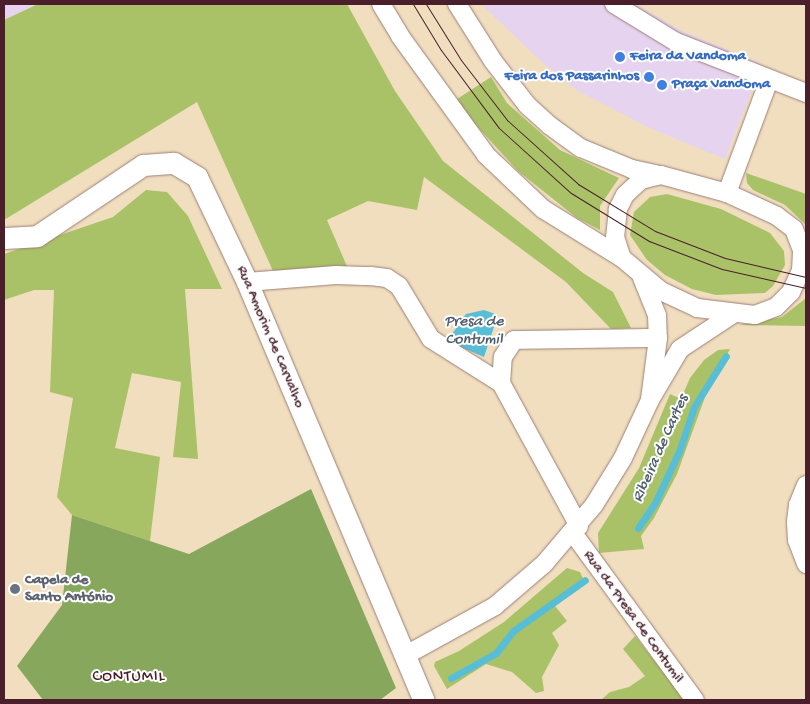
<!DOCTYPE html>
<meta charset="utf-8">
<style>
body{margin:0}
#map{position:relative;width:810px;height:704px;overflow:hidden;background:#f0debf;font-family:"Gochi Hand",sans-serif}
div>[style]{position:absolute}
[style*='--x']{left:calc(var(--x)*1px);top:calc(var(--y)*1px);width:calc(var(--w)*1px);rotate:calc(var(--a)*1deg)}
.built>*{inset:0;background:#e5d3f0}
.green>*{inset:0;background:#aac267}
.forest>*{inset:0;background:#87a85c}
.water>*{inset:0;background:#58bed6}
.stream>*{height:7px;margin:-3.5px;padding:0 3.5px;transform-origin:3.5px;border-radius:3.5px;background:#58bed6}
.roads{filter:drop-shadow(0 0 1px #9d7e75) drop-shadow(0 0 1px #9d7e75)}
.minor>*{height:18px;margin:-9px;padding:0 9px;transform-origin:9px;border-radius:9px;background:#fff}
.tertiary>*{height:21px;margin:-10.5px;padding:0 10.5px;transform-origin:10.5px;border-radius:10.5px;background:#fff}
.tram>*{height:1px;margin:-0.5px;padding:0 0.5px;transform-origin:0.5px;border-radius:0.5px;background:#4a1f2b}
.dots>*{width:14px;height:14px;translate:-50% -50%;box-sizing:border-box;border:2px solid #fff;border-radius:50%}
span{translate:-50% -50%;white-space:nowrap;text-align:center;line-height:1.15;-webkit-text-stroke:4px #fff;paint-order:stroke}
.shop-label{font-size:15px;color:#366cbe;font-weight:700}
.left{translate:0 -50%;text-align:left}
.right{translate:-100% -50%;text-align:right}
.street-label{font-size:15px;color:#4a1f2b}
.worship-label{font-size:15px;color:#5b616d;font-weight:700}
.water-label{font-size:16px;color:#505f6f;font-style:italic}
.neighbourhood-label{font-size:16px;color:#4a1f2b;letter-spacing:1px}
.frame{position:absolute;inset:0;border:5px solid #4a1f2b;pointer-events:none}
</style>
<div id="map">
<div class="built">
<i style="clip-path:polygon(4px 4px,38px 4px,4px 20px)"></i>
<i style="clip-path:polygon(481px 4px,635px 4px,684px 32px,762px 64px,725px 159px,652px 129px,578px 91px,543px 63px)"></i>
</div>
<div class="green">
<i style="clip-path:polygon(38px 4px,347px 4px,395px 91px,443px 161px,583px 273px,613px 292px,631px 328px,611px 329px,566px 282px,424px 177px,417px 210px,368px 201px,327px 220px,349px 271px,273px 271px,197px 102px,4px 220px,4px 20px)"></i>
<i style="clip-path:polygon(491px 77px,507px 103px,560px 150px,619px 178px,600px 206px,600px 230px,577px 218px,518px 171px,454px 101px)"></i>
<i style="clip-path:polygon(746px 173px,806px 194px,806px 225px,785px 205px,753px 190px,747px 183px)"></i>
<i style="clip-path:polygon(146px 190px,167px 192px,188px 216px,222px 289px,185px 289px,198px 459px,173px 457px,181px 382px,132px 373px,115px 448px,160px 457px,150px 541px,72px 515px,57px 497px,73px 398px,50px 392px,54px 290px,34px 290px,4px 300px,4px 254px,113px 217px)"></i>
<i style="clip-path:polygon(667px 194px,721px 209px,770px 233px,784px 251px,785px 265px,773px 286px,765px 293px,716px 295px,692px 289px,665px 275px,647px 260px,630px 235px,634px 212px,650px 197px)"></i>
<i style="clip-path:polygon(806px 298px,806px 326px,739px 325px,782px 317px)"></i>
<i style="clip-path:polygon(730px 349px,708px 389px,677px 474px,654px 518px,641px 536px,644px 549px,599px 553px,598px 533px,639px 468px,670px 394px,681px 399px,690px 378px,704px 360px,718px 350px)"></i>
<i style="clip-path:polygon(567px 568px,580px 572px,585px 583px,555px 606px,567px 621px,552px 633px,559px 645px,542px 677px,544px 691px,536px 693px,512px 672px,486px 664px,447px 689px,434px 666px,435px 662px,459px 651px,504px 622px)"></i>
<i style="clip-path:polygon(635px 636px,685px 700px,601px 700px,610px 692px,629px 687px,645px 676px,623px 649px)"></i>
</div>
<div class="forest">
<i style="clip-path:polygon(311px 489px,396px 688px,380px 700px,43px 700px,17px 666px,62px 605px,72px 515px,189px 554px)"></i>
</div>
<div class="water">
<i style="clip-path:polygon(484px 310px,498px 315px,484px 357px,447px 341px,466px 314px)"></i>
</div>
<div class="stream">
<i style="--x:638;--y:528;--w:32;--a:-56"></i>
<i style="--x:656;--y:501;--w:57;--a:-65.2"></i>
<i style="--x:680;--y:449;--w:44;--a:-71.6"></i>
<i style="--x:694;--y:407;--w:60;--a:-57.9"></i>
<i style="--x:451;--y:678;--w:51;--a:-29.1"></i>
<i style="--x:496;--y:653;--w:28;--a:-52"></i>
<i style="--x:513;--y:631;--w:88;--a:-35.3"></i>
</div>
<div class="roads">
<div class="minor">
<i style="--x:381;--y:4;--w:37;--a:59"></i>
<i style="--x:400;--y:36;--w:147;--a:54.1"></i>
<i style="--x:486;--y:155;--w:79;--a:43.5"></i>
<i style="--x:543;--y:209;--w:93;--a:31.8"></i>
<i style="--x:622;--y:258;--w:51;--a:40.2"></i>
<i style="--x:661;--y:291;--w:40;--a:25"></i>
<i style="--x:697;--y:308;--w:58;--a:6.9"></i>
<i style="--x:755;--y:315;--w:22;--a:-21"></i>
<i style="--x:776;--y:307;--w:21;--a:-45"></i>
<i style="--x:791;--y:292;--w:23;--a:-65"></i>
<i style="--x:801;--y:271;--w:21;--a:-87"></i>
<i style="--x:802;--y:250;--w:22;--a:-111"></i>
<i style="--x:794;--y:229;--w:21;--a:-143"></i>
<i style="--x:777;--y:216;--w:55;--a:-155.3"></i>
<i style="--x:727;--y:193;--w:68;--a:-164.7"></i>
<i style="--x:661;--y:175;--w:21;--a:166"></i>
<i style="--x:641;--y:180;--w:22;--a:137"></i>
<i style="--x:625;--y:195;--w:16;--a:117"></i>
<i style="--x:618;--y:209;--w:28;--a:96"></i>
<i style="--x:615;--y:237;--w:22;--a:72"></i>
<i style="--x:457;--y:4;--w:67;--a:57.7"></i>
<i style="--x:493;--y:61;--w:56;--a:52.3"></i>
<i style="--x:527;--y:105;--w:30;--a:42"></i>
<i style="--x:549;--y:125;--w:39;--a:36"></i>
<i style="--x:581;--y:148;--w:55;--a:22.4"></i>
<i style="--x:632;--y:169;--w:25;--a:12"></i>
<i style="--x:614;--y:4;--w:73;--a:31.5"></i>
<i style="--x:676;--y:42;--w:140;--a:21.4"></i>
<i style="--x:727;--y:193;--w:121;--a:-69.6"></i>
<i style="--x:642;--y:278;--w:40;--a:68"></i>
<i style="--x:657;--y:315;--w:23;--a:88"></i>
<i style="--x:658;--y:338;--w:63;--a:97.4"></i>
<i style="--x:650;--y:400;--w:59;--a:-59.5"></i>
<i style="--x:680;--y:349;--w:64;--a:-33.4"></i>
<i style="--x:247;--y:282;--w:89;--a:-4.5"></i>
<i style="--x:336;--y:275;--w:35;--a:2"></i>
<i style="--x:371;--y:276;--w:16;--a:7"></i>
<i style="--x:387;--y:278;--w:14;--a:34"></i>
<i style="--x:399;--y:286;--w:62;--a:58.9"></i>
<i style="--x:431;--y:339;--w:83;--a:32.2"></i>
<i style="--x:501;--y:383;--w:163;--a:61.4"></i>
<i style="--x:501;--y:383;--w:26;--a:-86"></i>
<i style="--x:503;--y:357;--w:20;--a:-57"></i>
<i style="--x:514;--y:340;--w:144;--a:-0.8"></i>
<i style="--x:806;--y:485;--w:22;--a:112"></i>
<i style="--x:798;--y:505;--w:17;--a:97"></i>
<i style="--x:796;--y:522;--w:18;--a:87"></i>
<i style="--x:797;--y:540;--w:26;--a:69"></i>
<i style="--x:573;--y:533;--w:207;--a:53.9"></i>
<i style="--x:406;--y:655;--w:102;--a:-28.8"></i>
<i style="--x:495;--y:606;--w:65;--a:-40.6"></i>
<i style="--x:544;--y:564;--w:77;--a:-49.7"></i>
<i style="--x:594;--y:505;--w:55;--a:-58.3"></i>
<i style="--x:623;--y:458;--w:64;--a:-65"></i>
</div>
<div class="tertiary">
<i style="--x:4;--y:238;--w:33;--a:-3"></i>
<i style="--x:37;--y:236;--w:128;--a:-33.8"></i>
<i style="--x:143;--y:165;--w:31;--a:-4"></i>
<i style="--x:174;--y:163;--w:27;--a:31"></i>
<i style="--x:197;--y:177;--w:116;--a:64.5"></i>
<i style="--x:247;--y:282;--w:454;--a:67.1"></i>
</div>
</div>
<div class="tram">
<i style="--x:413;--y:4;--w:54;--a:58.7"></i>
<i style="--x:441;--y:50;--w:97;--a:53.4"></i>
<i style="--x:499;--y:128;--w:97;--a:42.1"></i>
<i style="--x:571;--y:193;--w:92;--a:31.6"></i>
<i style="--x:649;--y:241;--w:78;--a:21"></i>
<i style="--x:722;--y:269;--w:86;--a:12.7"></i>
<i style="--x:426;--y:4;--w:66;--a:58"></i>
<i style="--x:461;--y:60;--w:76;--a:52.5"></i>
<i style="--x:507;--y:120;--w:96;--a:42"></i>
<i style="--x:578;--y:184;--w:90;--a:31.4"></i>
<i style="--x:655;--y:231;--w:75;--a:21.1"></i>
<i style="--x:725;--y:258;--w:83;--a:13.2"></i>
</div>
<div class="dots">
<i style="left:620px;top:57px;background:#3f7fe0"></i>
<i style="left:649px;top:77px;background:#3f7fe0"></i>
<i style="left:662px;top:85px;background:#3f7fe0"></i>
<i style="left:15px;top:589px;background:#6b7280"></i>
</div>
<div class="shop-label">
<span class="left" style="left:630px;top:57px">Feira da Vandoma</span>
<span class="right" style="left:639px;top:77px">Feira dos Passarinhos</span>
<span class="left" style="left:672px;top:85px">Praça Vandoma</span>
</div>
<div class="street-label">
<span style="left:270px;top:337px;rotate:67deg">Rua Amorim de Carvalho</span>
<span style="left:633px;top:617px;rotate:54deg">Rua da Presa de Contumil</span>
</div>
<div class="worship-label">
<span class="left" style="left:25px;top:589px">Capela de<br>Santo António</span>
</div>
<div class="water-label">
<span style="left:474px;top:332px">Presa de<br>Contumil</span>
<span style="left:662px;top:449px;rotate:-66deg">Ribeira de Cartes</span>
</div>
<div class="neighbourhood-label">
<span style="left:129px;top:678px">CONTUMIL</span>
</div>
<div class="frame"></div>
</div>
